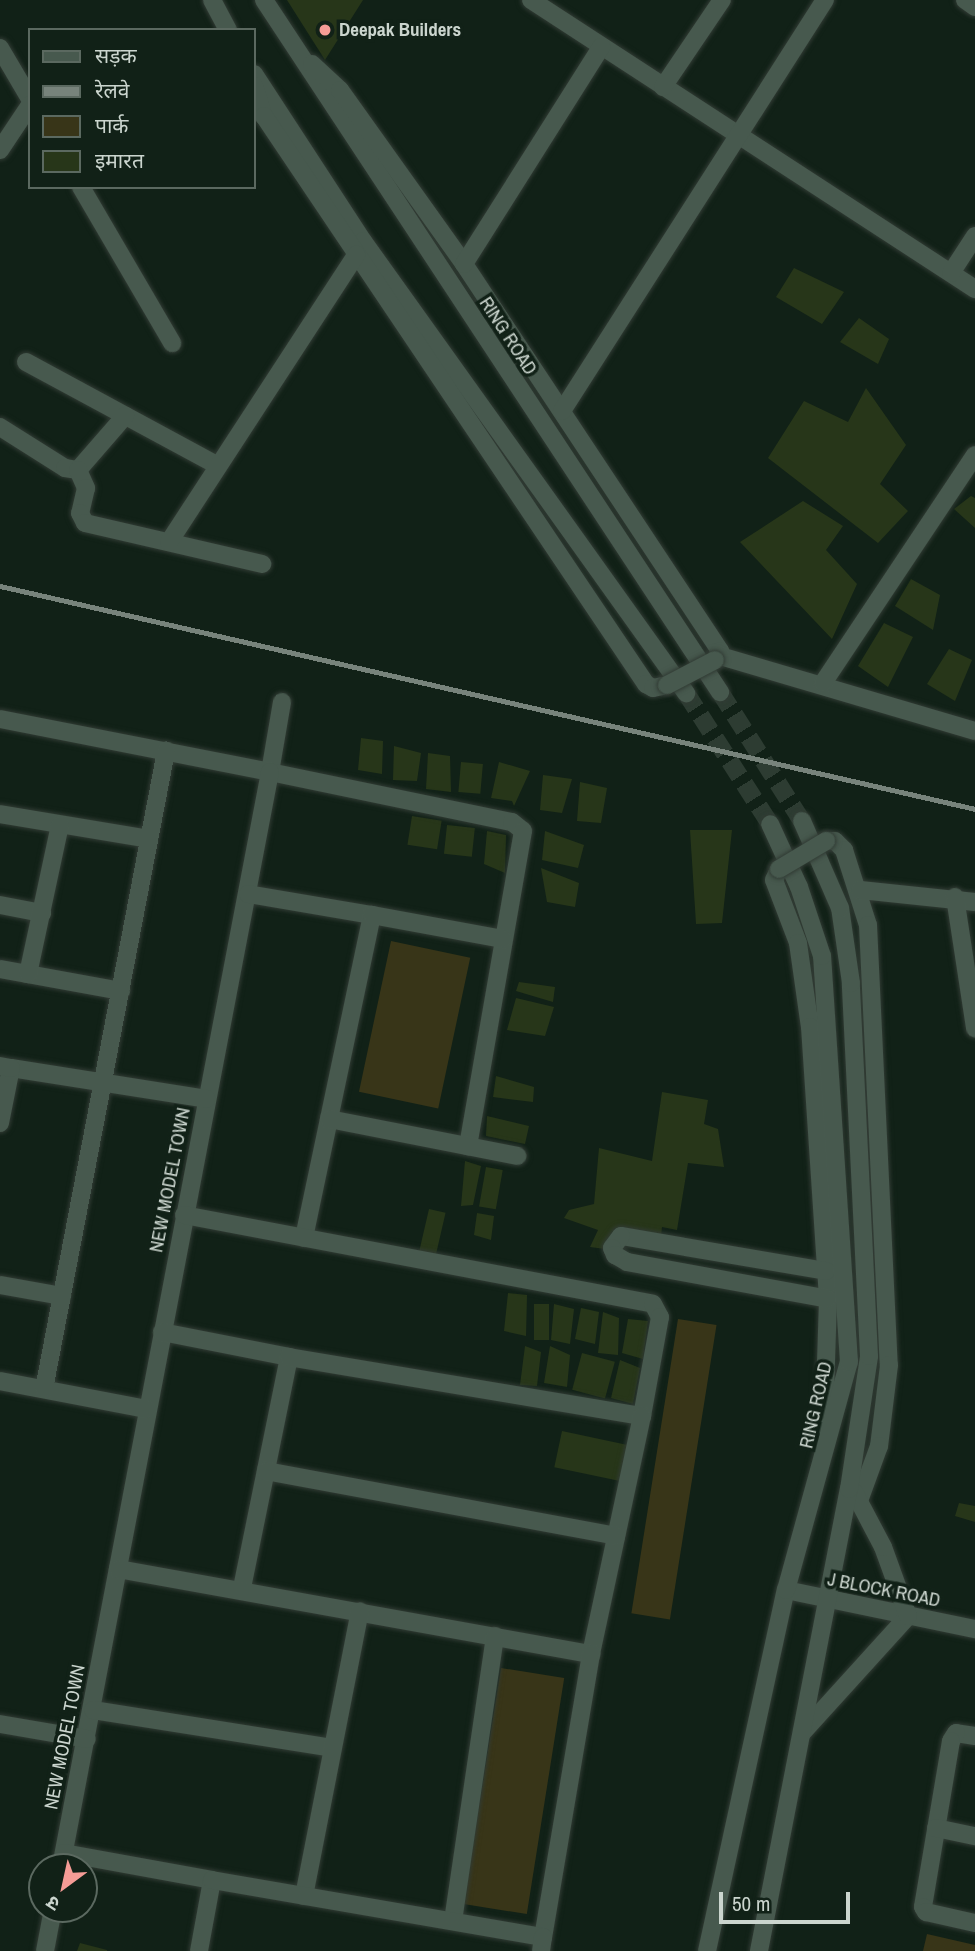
<!DOCTYPE html>
<meta charset="utf-8">
<style>
body{margin:0}
#map{position:relative;width:975px;height:1951px;overflow:hidden;background:#112117;font-family:"Archivo Narrow","Noto Sans Devanagari",sans-serif}
div>[style]{position:absolute}
[style*='--x']{left:calc(var(--x)*1px);top:calc(var(--y)*1px);width:calc(var(--w)*1px);rotate:calc(var(--a)*1deg)}
.green>*{inset:0;background:#383518;transform-origin:0 0}
.building>*{inset:0;background:#273619;transform-origin:0 0}
.minor-tunnel>*{height:18px;margin-top:-9px;transform-origin:0;background:repeating-linear-gradient(90deg,#2d3c32 0 18px,transparent 0 27px)}
.roads{filter:drop-shadow(0 0 2px #313b34) drop-shadow(0 0 2px #313b34)}
.minor>*{height:18px;margin:-9px;padding:0 9px;transform-origin:9px;border-radius:9px;background:#47594e}
.rail>*{height:5px;margin:-2.5px;padding:0 2.5px;transform-origin:2.5px;border-radius:2.5px;background:#77837b}
.bridges{filter:drop-shadow(0 0 2px #313b34) drop-shadow(0 0 2px #313b34)}
.minor-bridge>*{height:18px;margin:-9px;padding:0 9px;transform-origin:9px;border-radius:9px;background:#47594e}
.dots>*{width:19px;height:19px;translate:-50% -50%;box-sizing:border-box;border:4px solid #112117;border-radius:50%}
span{translate:-50% -50%;white-space:nowrap;text-align:center;line-height:1.15;-webkit-text-stroke:7px #112117;paint-order:stroke}
.poi-label{font-size:19px;color:#cbd5ce;font-weight:700}
.left{translate:0 -50%;text-align:left}
.street-label{font-size:19px;color:#cbd5ce}
.legend{position:absolute;left:28px;top:28px;width:228px;height:161px;box-sizing:border-box;background:#112117;border:2px solid #5b6960;margin:0;padding:9px 12px;list-style:none;font-size:21px;color:#cbd5ce}
.legend li{display:flex;align-items:center;gap:14px;height:35px}
.legend b{width:35px;border:2px solid #5b6960}
.north{position:absolute;left:28px;top:1853px;width:70px;height:70px;box-sizing:border-box;background:#112117;border:2px solid #5b6960;border-radius:50%;rotate:213deg;font-size:19px;font-weight:700;line-height:28px;text-align:center;color:#cbd5ce}
.north::after{content:'';display:block;margin:auto;width:24px;height:32px;background:#f59c96;clip-path:polygon(50% 0,100% 100%,50% 72%,0 100%)}
.scale{position:absolute;left:719px;top:1892px;width:131px;height:32px;box-sizing:border-box;border:4px solid #cbd5ce;border-top:0;padding-left:9px;font-size:21px;line-height:24px;white-space:nowrap;color:#cbd5ce;-webkit-text-stroke:5px #112117;paint-order:stroke}
</style>
<div id="map">
<div class="green">
<i style="left:391px;top:941px;width:81px;height:154px;rotate:12deg"></i>
<i style="left:678px;top:1319px;width:39px;height:298px;rotate:9deg"></i>
<i style="left:501px;top:1668px;width:64px;height:239px;rotate:9deg"></i>
<i style="clip-path:polygon(927px 1934px,975px 1945px,975px 1951px,923px 1951px)"></i>
</div>
<div class="building">
<i style="clip-path:polygon(287px 0,363px 0,325px 60px)"></i>
<i style="clip-path:polygon(794px 268px,844px 292px,822px 324px,776px 297px)"></i>
<i style="clip-path:polygon(859px 318px,889px 339px,878px 364px,840px 342px)"></i>
<i style="clip-path:polygon(866px 388px,906px 445px,880px 484px,908px 511px,878px 543px,768px 458px,804px 401px,848px 422px)"></i>
<i style="clip-path:polygon(971px 496px,975px 498px,975px 528px,954px 509px)"></i>
<i style="clip-path:polygon(803px 501px,843px 526px,826px 550px,857px 584px,832px 639px,740px 542px)"></i>
<i style="clip-path:polygon(911px 579px,940px 595px,933px 630px,895px 606px)"></i>
<i style="clip-path:polygon(884px 623px,913px 637px,888px 687px,858px 666px)"></i>
<i style="clip-path:polygon(949px 649px,972px 660px,955px 701px,927px 684px)"></i>
<i style="clip-path:polygon(361px 738px,383px 741px,382px 774px,358px 770px)"></i>
<i style="clip-path:polygon(394px 746px,421px 753px,417px 781px,393px 780px)"></i>
<i style="clip-path:polygon(428px 753px,450px 756px,451px 792px,426px 789px)"></i>
<i style="left:461px;top:762px;width:22px;height:30px;rotate:5deg"></i>
<i style="clip-path:polygon(499px 762px,530px 771px,514px 806px,512px 801px,491px 798px)"></i>
<i style="clip-path:polygon(543px 775px,572px 779px,562px 813px,540px 810px)"></i>
<i style="clip-path:polygon(580px 782px,607px 788px,601px 823px,577px 821px)"></i>
<i style="left:412px;top:816px;width:30px;height:29px;rotate:9deg"></i>
<i style="left:447px;top:825px;width:28px;height:29px;rotate:6deg"></i>
<i style="clip-path:polygon(690px 830px,732px 830px,722px 923px,696px 924px)"></i>
<i style="clip-path:polygon(487px 831px,506px 835px,505px 873px,484px 864px)"></i>
<i style="clip-path:polygon(545px 831px,584px 845px,578px 868px,542px 860px)"></i>
<i style="clip-path:polygon(541px 868px,579px 883px,575px 907px,547px 902px)"></i>
<i style="clip-path:polygon(519px 982px,555px 987px,553px 1002px,516px 991px)"></i>
<i style="clip-path:polygon(516px 998px,554px 1007px,545px 1036px,507px 1030px)"></i>
<i style="clip-path:polygon(496px 1076px,534px 1087px,533px 1102px,493px 1097px)"></i>
<i style="clip-path:polygon(662px 1092px,708px 1100px,704px 1124px,718px 1129px,724px 1167px,688px 1163px,677px 1230px,662px 1227px,661px 1236px,615px 1228px,605px 1249px,590px 1247px,598px 1230px,564px 1218px,569px 1210px,594px 1204px,599px 1148px,652px 1161px)"></i>
<i style="clip-path:polygon(487px 1116px,529px 1126px,525px 1144px,486px 1136px)"></i>
<i style="clip-path:polygon(465px 1161px,481px 1166px,473px 1205px,461px 1206px)"></i>
<i style="left:486px;top:1167px;width:17px;height:40px;rotate:10deg"></i>
<i style="left:429px;top:1209px;width:17px;height:44px;rotate:13deg"></i>
<i style="clip-path:polygon(477px 1213px,494px 1216px,491px 1240px,474px 1235px)"></i>
<i style="clip-path:polygon(508px 1293px,527px 1295px,526px 1336px,504px 1331px)"></i>
<i style="left:534px;top:1304px;width:15px;height:36px"></i>
<i style="clip-path:polygon(554px 1304px,574px 1309px,570px 1344px,551px 1340px)"></i>
<i style="clip-path:polygon(581px 1308px,599px 1312px,595px 1344px,575px 1339px)"></i>
<i style="clip-path:polygon(603px 1312px,619px 1318px,618px 1355px,598px 1353px)"></i>
<i style="clip-path:polygon(628px 1319px,648px 1321px,643px 1359px,622px 1353px)"></i>
<i style="clip-path:polygon(525px 1346px,541px 1352px,537px 1386px,520px 1385px)"></i>
<i style="clip-path:polygon(550px 1346px,570px 1355px,567px 1387px,544px 1383px)"></i>
<i style="left:582px;top:1353px;width:34px;height:38px;rotate:15deg"></i>
<i style="clip-path:polygon(620px 1360px,640px 1368px,633px 1404px,611px 1398px)"></i>
<i style="left:562px;top:1431px;width:67px;height:37px;rotate:12deg"></i>
<i style="clip-path:polygon(959px 1503px,975px 1506px,975px 1522px,955px 1516px)"></i>
<i style="clip-path:polygon(80px 1943px,107px 1950px,107px 1951px,77px 1951px)"></i>
</div>
<div class="minor-tunnel">
<i style="--x:720;--y:692;--w:153;--a:57.6"></i>
<i style="--x:686;--y:693;--w:156;--a:57.3"></i>
</div>
<div class="roads">
<div class="minor">
<i style="--x:212;--y:0;--w:34;--a:62"></i>
<i style="--x:264;--y:0;--w:829;--a:56.62"></i>
<i style="--x:531;--y:0;--w:530;--a:33.06"></i>
<i style="--x:965;--y:0;--w:12;--a:35"></i>
<i style="--x:0;--y:48;--w:59;--a:59.5"></i>
<i style="--x:312;--y:64;--w:38;--a:43"></i>
<i style="--x:340;--y:90;--w:214;--a:54.5"></i>
<i style="--x:464;--y:264;--w:464;--a:56.5"></i>
<i style="--x:720;--y:651;--w:10;--a:119"></i>
<i style="--x:254;--y:74;--w:199;--a:56.9"></i>
<i style="--x:363;--y:241;--w:556;--a:54.45"></i>
<i style="--x:254;--y:86;--w:32;--a:72"></i>
<i style="--x:264;--y:116;--w:685;--a:56.08"></i>
<i style="--x:646;--y:684;--w:8;--a:30"></i>
<i style="--x:653;--y:688;--w:14;--a:-12"></i>
<i style="--x:663;--y:87;--w:105;--a:-55.9"></i>
<i style="--x:0;--y:150;--w:54;--a:-56.3"></i>
<i style="--x:81;--y:187;--w:181;--a:59.7"></i>
<i style="--x:464;--y:264;--w:257;--a:-57.7"></i>
<i style="--x:951;--y:273;--w:44;--a:-57"></i>
<i style="--x:26;--y:362;--w:218;--a:28.4"></i>
<i style="--x:562;--y:411;--w:488;--a:-57.4"></i>
<i style="--x:0;--y:427;--w:77;--a:32.2"></i>
<i style="--x:65;--y:468;--w:13;--a:9"></i>
<i style="--x:78;--y:470;--w:72;--a:-49"></i>
<i style="--x:78;--y:470;--w:20;--a:66"></i>
<i style="--x:86;--y:488;--w:26;--a:103"></i>
<i style="--x:80;--y:513;--w:11;--a:63"></i>
<i style="--x:85;--y:523;--w:182;--a:13"></i>
<i style="--x:169;--y:542;--w:343;--a:-56.9"></i>
<i style="--x:720;--y:656;--w:266;--a:16.4"></i>
<i style="--x:823;--y:683;--w:274;--a:-56.3"></i>
<i style="--x:282;--y:702;--w:71;--a:99.7"></i>
<i style="--x:270;--y:772;--w:247;--a:11.7"></i>
<i style="--x:512;--y:822;--w:14;--a:39"></i>
<i style="--x:523;--y:831;--w:320;--a:99.9"></i>
<i style="--x:0;--y:719;--w:275;--a:11.1"></i>
<i style="--x:270;--y:772;--w:1115;--a:100.81"></i>
<i style="--x:0;--y:814;--w:151;--a:9.5"></i>
<i style="--x:826;--y:841;--w:9;--a:0"></i>
<i style="--x:835;--y:841;--w:13;--a:45"></i>
<i style="--x:844;--y:850;--w:79;--a:72.3"></i>
<i style="--x:868;--y:925;--w:441;--a:87.3"></i>
<i style="--x:889;--y:1365;--w:82;--a:97"></i>
<i style="--x:879;--y:1446;--w:59;--a:110"></i>
<i style="--x:779;--y:869;--w:12;--a:114"></i>
<i style="--x:774;--y:880;--w:67;--a:69.1"></i>
<i style="--x:798;--y:943;--w:85;--a:81.9"></i>
<i style="--x:810;--y:1027;--w:273;--a:86.2"></i>
<i style="--x:828;--y:1299;--w:127;--a:91.8"></i>
<i style="--x:860;--y:890;--w:116;--a:6"></i>
<i style="--x:248;--y:894;--w:126;--a:9.6"></i>
<i style="--x:372;--y:915;--w:330;--a:101.9"></i>
<i style="--x:955;--y:897;--w:133;--a:81.3"></i>
<i style="--x:0;--y:905;--w:43;--a:10.8"></i>
<i style="--x:372;--y:915;--w:133;--a:10.4"></i>
<i style="--x:0;--y:969;--w:123;--a:10.3"></i>
<i style="--x:28;--y:974;--w:152;--a:-77.9"></i>
<i style="--x:11;--y:1068;--w:198;--a:9"></i>
<i style="--x:329;--y:1119;--w:192;--a:11.1"></i>
<i style="--x:0;--y:1123;--w:56;--a:-78.7"></i>
<i style="--x:11;--y:1068;--w:11;--a:-170"></i>
<i style="--x:184;--y:1215;--w:477;--a:10.7"></i>
<i style="--x:653;--y:1304;--w:15;--a:62"></i>
<i style="--x:660;--y:1317;--w:101;--a:100.3"></i>
<i style="--x:826;--y:1271;--w:208;--a:-170.3"></i>
<i style="--x:621;--y:1236;--w:15;--a:127"></i>
<i style="--x:612;--y:1248;--w:8;--a:67"></i>
<i style="--x:615;--y:1255;--w:14;--a:30"></i>
<i style="--x:627;--y:1262;--w:204;--a:10.4"></i>
<i style="--x:0;--y:1285;--w:63;--a:10.1"></i>
<i style="--x:162;--y:1332;--w:129;--a:11.1"></i>
<i style="--x:289;--y:1357;--w:237;--a:101.5"></i>
<i style="--x:289;--y:1357;--w:358;--a:9.5"></i>
<i style="--x:642;--y:1416;--w:243;--a:102.1"></i>
<i style="--x:0;--y:1381;--w:150;--a:10.8"></i>
<i style="--x:44;--y:1389;--w:650;--a:-79.17"></i>
<i style="--x:266;--y:1471;--w:356;--a:10.5"></i>
<i style="--x:118;--y:1569;--w:481;--a:10.2"></i>
<i style="--x:591;--y:1654;--w:287;--a:99.6"></i>
<i style="--x:786;--y:1590;--w:193;--a:11.7"></i>
<i style="--x:93;--y:1710;--w:242;--a:9"></i>
<i style="--x:0;--y:1724;--w:88;--a:9.8"></i>
<i style="--x:802;--y:1733;--w:158;--a:-47.8"></i>
<i style="--x:908;--y:1616;--w:73;--a:-109.9"></i>
<i style="--x:883;--y:1547;--w:62;--a:-117.8"></i>
<i style="--x:975;--y:1736;--w:19;--a:-171"></i>
<i style="--x:956;--y:1733;--w:9;--a:122"></i>
<i style="--x:951;--y:1741;--w:168;--a:99.6"></i>
<i style="--x:923;--y:1907;--w:6;--a:59"></i>
<i style="--x:926;--y:1912;--w:50;--a:12.7"></i>
<i style="--x:936;--y:1828;--w:40;--a:12"></i>
<i style="--x:64;--y:1853;--w:150;--a:10.3"></i>
<i style="--x:304;--y:1896;--w:290;--a:-78.9"></i>
<i style="--x:453;--y:1921;--w:288;--a:-81.6"></i>
<i style="--x:45;--y:1951;--w:43;--a:-79.2"></i>
<i style="--x:199;--y:1951;--w:72;--a:-79.6"></i>
<i style="--x:212;--y:1880;--w:336;--a:9.8"></i>
<i style="--x:543;--y:1937;--w:14;--a:98"></i>
<i style="--x:707;--y:1951;--w:370;--a:-77.7"></i>
<i style="--x:786;--y:1590;--w:237;--a:-74.6"></i>
<i style="--x:849;--y:1362;--w:407;--a:-93.8"></i>
<i style="--x:822;--y:956;--w:73;--a:-108.4"></i>
<i style="--x:799;--y:887;--w:69;--a:-114.7"></i>
<i style="--x:759;--y:1951;--w:471;--a:-79"></i>
<i style="--x:849;--y:1489;--w:134;--a:-81.4"></i>
<i style="--x:869;--y:1356;--w:373;--a:-92.8"></i>
<i style="--x:851;--y:983;--w:76;--a:-98.3"></i>
<i style="--x:840;--y:908;--w:95;--a:-113.6"></i>
</div>
</div>
<div class="rail">
<i style="--x:0;--y:586;--w:1000;--a:12.88"></i>
</div>
<div class="bridges">
<div class="minor-bridge">
<i style="--x:667;--y:685;--w:54;--a:-27.5"></i>
<i style="--x:779;--y:869;--w:55;--a:-30.8"></i>
</div>
</div>
<div class="dots">
<i style="left:325px;top:30px;background:#f59c96"></i>
</div>
<div class="poi-label">
<span class="left" style="left:339px;top:30px">Deepak Builders</span>
</div>
<div class="street-label">
<span style="left:508px;top:336px;rotate:57deg">RING ROAD</span>
<span style="left:170px;top:1180px;rotate:-79deg">NEW MODEL TOWN</span>
<span style="left:816px;top:1405px;rotate:-77deg">RING ROAD</span>
<span style="left:884px;top:1590px;rotate:11deg">J BLOCK ROAD</span>
<span style="left:65px;top:1737px;rotate:-79deg">NEW MODEL TOWN</span>
</div>
<ul class="legend">
<li><b style="height:9px;background:#47594e"></b>सड़क</li>
<li><b style="height:9px;background:#77837b"></b>रेलवे</li>
<li><b style="height:19px;background:#383518"></b>पार्क</li>
<li><b style="height:19px;background:#273619"></b>इमारत</li>
</ul>
<div class="north">उ</div>
<div class="scale">50 m</div>
</div>
